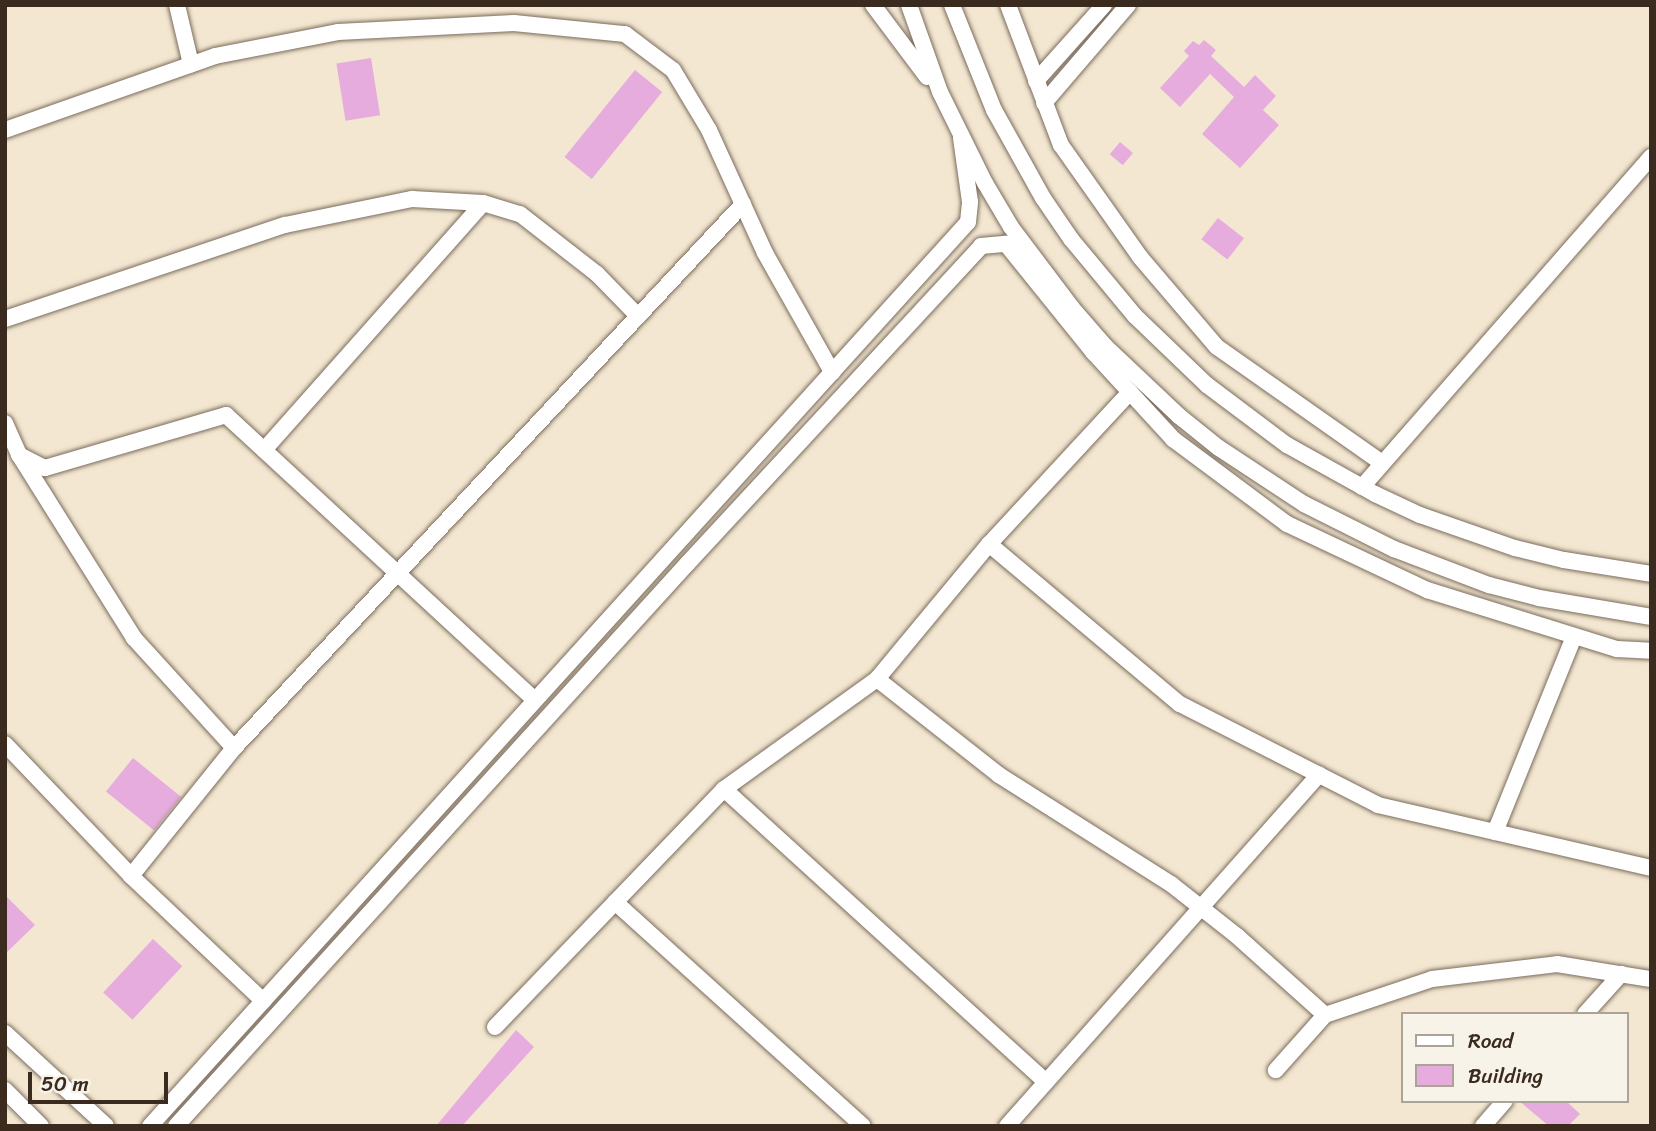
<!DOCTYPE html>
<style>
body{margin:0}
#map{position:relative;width:1656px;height:1131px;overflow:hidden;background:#f3e7d1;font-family:Sriracha,sans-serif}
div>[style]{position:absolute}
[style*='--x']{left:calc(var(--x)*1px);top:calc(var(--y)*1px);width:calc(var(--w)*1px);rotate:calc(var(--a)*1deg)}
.building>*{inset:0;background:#e6acdd;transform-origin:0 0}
.roads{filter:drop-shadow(0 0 2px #7b6c5d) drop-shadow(0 0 2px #7b6c5d)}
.minor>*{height:16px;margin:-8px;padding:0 8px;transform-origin:8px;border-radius:8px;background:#fff}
span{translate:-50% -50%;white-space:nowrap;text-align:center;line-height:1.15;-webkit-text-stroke:7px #f7f3e8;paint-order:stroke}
.frame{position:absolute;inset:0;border:7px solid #3b2a1e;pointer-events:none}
.legend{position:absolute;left:1401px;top:1012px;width:228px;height:91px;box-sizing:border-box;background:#f7f3e8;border:2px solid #aca397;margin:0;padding:9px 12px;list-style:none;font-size:21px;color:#3b2a1e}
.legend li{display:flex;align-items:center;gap:14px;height:35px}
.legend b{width:35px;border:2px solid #aca397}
.scale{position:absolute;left:28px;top:1072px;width:140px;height:32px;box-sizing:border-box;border:4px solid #3b2a1e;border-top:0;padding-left:9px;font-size:21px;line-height:24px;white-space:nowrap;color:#3b2a1e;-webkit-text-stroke:5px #f7f3e8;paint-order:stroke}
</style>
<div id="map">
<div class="building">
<i style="clip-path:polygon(1204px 40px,1216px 50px,1211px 56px,1244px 87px,1255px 75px,1276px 96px,1263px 110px,1279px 125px,1240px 168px,1202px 134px,1234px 97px,1210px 74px,1180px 107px,1160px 88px,1189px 56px,1184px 51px,1193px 41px,1199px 45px)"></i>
<i style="left:371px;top:58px;width:58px;height:35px;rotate:81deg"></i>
<i style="left:635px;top:70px;width:35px;height:112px;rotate:39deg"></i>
<i style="left:1120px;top:142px;width:17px;height:16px;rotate:40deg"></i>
<i style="left:1218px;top:218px;width:33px;height:27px;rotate:38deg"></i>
<i style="left:133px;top:758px;width:62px;height:43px;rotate:39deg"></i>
<i style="clip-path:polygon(5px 895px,35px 925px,5px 954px)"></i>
<i style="left:153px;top:939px;width:40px;height:73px;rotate:43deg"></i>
<i style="clip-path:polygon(516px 1030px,534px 1047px,462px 1126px,436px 1126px)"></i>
<i style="clip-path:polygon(1519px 1101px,1566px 1101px,1580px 1114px,1568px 1126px,1549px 1126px)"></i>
</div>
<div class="roads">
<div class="minor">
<i style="--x:177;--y:5;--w:61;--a:76.7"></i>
<i style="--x:873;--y:5;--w:90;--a:53.1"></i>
<i style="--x:909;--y:5;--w:92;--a:70.4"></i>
<i style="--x:940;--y:92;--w:102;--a:63.7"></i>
<i style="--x:985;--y:183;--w:51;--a:59.4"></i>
<i style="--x:1011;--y:227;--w:101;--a:53"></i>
<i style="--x:1072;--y:308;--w:50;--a:49"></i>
<i style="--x:1105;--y:346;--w:102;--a:43.4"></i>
<i style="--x:1179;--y:416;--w:51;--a:38.7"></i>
<i style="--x:1219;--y:448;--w:102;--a:33.4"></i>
<i style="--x:1304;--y:504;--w:101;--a:26.6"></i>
<i style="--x:1394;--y:549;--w:102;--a:20.8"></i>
<i style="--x:1489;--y:585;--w:52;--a:14.6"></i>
<i style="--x:1539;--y:598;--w:114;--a:9.6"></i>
<i style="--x:952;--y:5;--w:113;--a:68.2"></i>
<i style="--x:994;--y:110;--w:101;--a:60.9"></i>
<i style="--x:1043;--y:198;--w:50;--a:55.7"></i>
<i style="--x:1071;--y:239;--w:100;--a:50.3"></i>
<i style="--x:1135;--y:316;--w:100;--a:43.8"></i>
<i style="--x:1207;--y:385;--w:100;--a:36.9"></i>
<i style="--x:1287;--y:445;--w:101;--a:29.1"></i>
<i style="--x:1375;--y:494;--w:50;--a:25"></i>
<i style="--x:1420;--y:515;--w:101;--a:19.2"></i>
<i style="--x:1515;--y:548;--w:50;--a:13.8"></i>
<i style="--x:1564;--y:560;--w:88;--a:9.1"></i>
<i style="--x:1008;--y:5;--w:150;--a:69.3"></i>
<i style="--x:1061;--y:145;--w:137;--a:54.8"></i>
<i style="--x:1140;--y:257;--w:118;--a:49.5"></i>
<i style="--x:1217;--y:347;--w:202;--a:35.1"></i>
<i style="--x:1036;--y:81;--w:102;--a:-48.2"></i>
<i style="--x:1044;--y:103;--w:129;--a:-49.4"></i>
<i style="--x:5;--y:130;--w:223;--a:-19.4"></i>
<i style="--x:215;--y:56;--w:125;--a:-11"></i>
<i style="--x:338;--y:32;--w:176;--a:-2.9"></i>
<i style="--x:514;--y:23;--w:112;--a:5.7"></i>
<i style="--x:625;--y:34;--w:60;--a:36.9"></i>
<i style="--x:673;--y:70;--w:70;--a:59"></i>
<i style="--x:709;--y:130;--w:135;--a:65.5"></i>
<i style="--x:765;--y:253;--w:137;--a:60.6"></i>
<i style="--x:5;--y:319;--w:295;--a:-18.6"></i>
<i style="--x:285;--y:225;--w:130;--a:-11.6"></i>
<i style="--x:412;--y:199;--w:71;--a:3.2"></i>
<i style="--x:1130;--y:392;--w:207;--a:132.8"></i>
<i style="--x:989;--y:544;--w:249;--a:40"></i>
<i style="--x:1180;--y:704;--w:222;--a:27"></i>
<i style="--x:1378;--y:805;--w:280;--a:13"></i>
<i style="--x:5;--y:423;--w:35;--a:66"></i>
<i style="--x:19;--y:455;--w:29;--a:27"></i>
<i style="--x:45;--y:468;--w:189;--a:-16.3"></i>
<i style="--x:226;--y:415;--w:420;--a:42.7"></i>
<i style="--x:264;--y:450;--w:330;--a:-48.4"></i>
<i style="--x:483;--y:203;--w:39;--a:17"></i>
<i style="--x:520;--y:214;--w:98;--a:37.9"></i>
<i style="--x:597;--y:274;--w:59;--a:45.7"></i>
<i style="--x:1362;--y:487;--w:439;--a:-48.8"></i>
<i style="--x:877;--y:679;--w:155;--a:38.2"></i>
<i style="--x:999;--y:775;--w:204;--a:32.4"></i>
<i style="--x:1171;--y:884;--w:84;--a:38.2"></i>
<i style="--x:1237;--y:936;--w:118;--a:41.9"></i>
<i style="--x:1325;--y:1015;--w:74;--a:131.7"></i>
<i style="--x:5;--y:744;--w:182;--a:46.3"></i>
<i style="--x:131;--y:876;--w:164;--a:-51.2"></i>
<i style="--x:234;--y:748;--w:149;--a:-132.3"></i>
<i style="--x:134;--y:638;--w:216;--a:-122.1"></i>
<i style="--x:234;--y:748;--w:745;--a:-46.9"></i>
<i style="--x:724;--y:789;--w:435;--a:42.3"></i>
<i style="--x:1495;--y:832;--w:211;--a:-68"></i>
<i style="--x:131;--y:876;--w:182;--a:43.4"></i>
<i style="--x:615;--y:902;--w:334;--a:42.1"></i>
<i style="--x:1585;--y:1014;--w:54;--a:-48"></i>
<i style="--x:1325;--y:1015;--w:113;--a:-18.6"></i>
<i style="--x:1432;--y:979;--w:126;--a:-6.8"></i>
<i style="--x:1557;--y:964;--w:95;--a:9.1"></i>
<i style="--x:495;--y:1027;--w:330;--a:-46.1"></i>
<i style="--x:724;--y:789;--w:188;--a:-35.7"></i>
<i style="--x:877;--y:679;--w:175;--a:-50.3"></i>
<i style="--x:5;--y:1033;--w:137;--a:42.6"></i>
<i style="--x:5;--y:1090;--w:51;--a:45"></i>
<i style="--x:150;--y:1126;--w:1219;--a:-47.86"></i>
<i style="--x:968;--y:222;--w:20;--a:-84"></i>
<i style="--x:970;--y:202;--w:65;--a:-98"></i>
<i style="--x:176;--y:1126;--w:760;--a:-47.72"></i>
<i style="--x:687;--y:564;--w:433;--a:-47.2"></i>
<i style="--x:981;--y:246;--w:25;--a:-5"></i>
<i style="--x:1006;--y:244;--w:140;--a:51.1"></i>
<i style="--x:1094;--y:353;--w:117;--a:47.4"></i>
<i style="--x:1173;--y:439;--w:142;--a:36.7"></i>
<i style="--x:1287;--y:524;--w:155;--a:25.2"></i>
<i style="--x:1427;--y:590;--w:199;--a:17.3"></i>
<i style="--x:1617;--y:649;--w:34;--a:3"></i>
<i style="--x:1007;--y:1126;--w:470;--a:-48.4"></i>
<i style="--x:1483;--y:1126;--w:33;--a:-49"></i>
</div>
</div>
<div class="frame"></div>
<ul class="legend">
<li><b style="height:9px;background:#fff"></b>Road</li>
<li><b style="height:19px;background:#e6acdd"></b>Building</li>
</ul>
<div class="scale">50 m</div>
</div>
